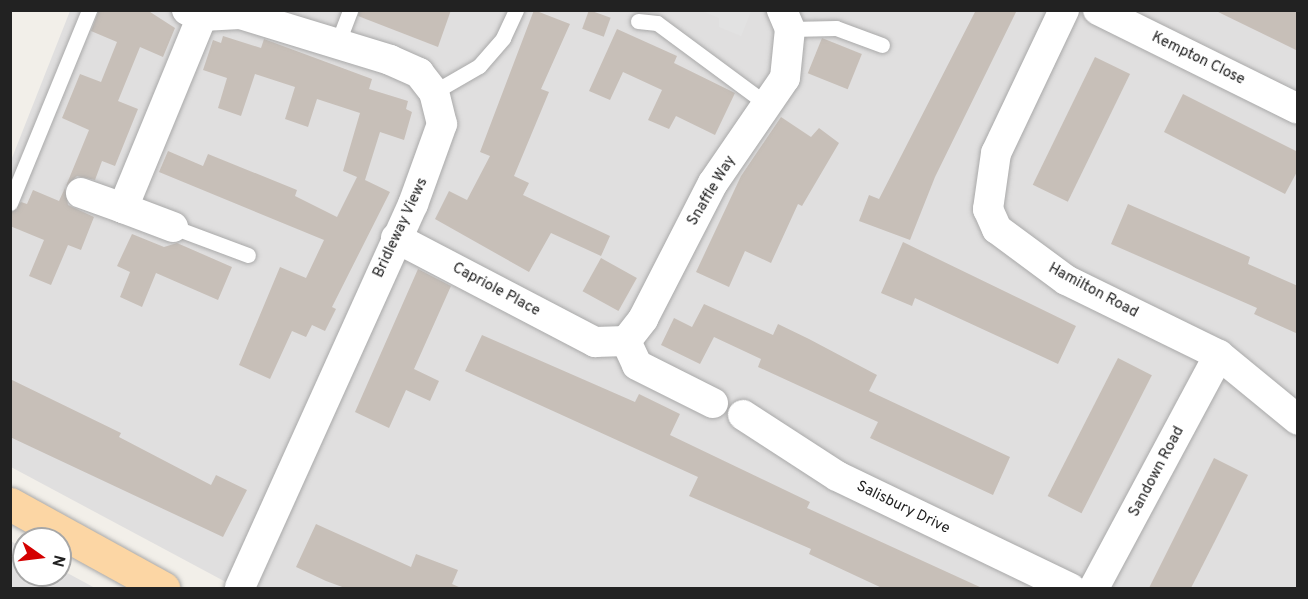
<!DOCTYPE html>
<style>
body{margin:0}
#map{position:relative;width:1308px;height:599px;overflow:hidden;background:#f2efe9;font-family:Overpass,sans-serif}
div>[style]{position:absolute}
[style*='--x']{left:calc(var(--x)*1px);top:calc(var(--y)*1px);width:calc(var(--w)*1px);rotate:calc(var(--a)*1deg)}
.residential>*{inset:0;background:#e0dfdf}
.parking>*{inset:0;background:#e2e2e2}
.building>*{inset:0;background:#c7bfb8;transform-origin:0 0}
.roads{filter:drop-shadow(0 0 2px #a9a9a9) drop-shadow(0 0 2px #a9a9a9)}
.lane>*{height:15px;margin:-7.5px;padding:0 7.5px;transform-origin:7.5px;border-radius:7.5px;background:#fff}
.street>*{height:30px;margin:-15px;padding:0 15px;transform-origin:15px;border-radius:15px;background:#fff}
.primary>*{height:33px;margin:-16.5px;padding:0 16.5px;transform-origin:16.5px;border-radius:16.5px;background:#fcd6a4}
span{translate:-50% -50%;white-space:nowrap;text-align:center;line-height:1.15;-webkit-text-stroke:6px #fff;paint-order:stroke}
.street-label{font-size:15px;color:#222}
.frame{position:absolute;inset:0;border:12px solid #222;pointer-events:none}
.north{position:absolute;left:12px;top:527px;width:60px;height:60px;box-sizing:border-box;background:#fff;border:2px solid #a7a7a7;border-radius:50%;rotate:104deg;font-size:16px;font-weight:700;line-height:24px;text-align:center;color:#222}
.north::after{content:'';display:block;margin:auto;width:21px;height:27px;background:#d40000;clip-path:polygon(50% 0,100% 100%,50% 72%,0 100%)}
</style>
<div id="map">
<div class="residential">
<i style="clip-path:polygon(70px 11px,1297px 11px,1297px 588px,237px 588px,11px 467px,10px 163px)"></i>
<i style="clip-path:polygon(11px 541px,24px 549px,24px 575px,60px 575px,60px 569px,95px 588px,11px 588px)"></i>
</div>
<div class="parking">
<i style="clip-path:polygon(702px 11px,751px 11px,741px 36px,719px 27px,719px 18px)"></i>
</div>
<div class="building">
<i style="clip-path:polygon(99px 10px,147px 10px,175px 28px,163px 57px,140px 47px,118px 101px,138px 109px,115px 166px,102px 161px,95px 180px,77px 176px,66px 186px,89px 130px,62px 118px,80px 74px,101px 82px,117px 42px,91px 31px)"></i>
<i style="clip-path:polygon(359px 10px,451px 10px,438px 47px,358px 16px)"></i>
<i style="clip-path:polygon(534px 10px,570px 24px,541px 89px,549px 92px,514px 176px,529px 183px,523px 195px,610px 236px,601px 256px,551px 233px,529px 272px,435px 219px,449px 191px,467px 200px,490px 156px,480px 152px)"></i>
<i style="left:589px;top:10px;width:23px;height:20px;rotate:20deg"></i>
<i style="clip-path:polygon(976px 10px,1017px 10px,935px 177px,910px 240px,859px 221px,869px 195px,879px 199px)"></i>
<i style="clip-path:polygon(1214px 10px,1298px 10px,1298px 51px)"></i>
<i style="clip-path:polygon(617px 29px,677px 56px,674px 63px,735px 93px,715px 135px,676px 116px,669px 129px,648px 120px,662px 90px,623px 72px,610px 100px,589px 91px)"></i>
<i style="clip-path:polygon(223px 36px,261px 48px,264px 39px,372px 79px,369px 89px,408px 101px,406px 109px,412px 112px,404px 140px,380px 132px,365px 180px,390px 192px,332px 307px,336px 309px,325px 331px,312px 325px,306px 337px,292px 331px,270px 379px,239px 365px,280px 267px,306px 278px,324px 240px,159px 172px,168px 151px,203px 166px,208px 154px,297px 190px,295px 196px,337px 217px,357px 177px,343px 171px,360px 113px,317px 99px,308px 127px,285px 119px,295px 87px,255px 74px,241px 116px,218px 108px,227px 78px,203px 70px,213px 40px,221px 43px)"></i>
<i style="left:822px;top:38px;width:43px;height:38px;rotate:22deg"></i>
<i style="left:1095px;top:57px;width:39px;height:142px;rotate:26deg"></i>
<i style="clip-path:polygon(1183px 94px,1298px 152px,1298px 170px,1285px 194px,1164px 132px)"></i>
<i style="clip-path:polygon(781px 117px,811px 137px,819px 128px,839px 143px,802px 206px,798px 204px,771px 263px,745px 251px,729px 287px,696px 272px,741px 176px)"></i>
<i style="clip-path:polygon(65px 188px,68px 205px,94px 217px,81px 250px,68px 245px,51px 285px,29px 276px,44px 240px,10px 226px,10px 214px,21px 202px,27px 204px,33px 190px,59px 201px)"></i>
<i style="clip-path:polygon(1128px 204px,1250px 257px,1248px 264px,1298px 286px,1298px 334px,1254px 314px,1257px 308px,1111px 244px)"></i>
<i style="clip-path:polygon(132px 234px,164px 247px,177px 243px,232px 267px,218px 300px,156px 273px,142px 307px,120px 297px,130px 272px,117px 266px)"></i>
<i style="clip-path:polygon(903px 242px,1076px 326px,1058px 364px,915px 298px,912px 306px,881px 293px)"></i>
<i style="left:601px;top:258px;width:41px;height:38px;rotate:29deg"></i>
<i style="clip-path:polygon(418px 269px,451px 286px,414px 369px,439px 381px,430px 401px,406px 390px,389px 428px,355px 412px)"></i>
<i style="clip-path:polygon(704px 304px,773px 335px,778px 324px,809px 339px,877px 375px,869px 391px,1010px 457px,993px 495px,870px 438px,878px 422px,758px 367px,761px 359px,714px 337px,700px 364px,661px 345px,674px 318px,692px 327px)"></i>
<i style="clip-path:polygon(482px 335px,635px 402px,639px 394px,680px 414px,670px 435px,810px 502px,807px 508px,982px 588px,882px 588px,809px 554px,811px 549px,689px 496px,698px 477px,465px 371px)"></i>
<i style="left:1118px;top:358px;width:38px;height:155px;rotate:27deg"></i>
<i style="clip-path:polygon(10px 379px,121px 433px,119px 437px,211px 485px,216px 475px,247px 490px,223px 537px,10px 437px)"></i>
<i style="clip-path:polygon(1214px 458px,1248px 475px,1216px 539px,1191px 588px,1149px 588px)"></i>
<i style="clip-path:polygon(316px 524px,411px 567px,416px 554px,458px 570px,452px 584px,461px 588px,345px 588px,326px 581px,296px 567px)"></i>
</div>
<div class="roads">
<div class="lane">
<i style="--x:638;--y:21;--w:19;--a:6"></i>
<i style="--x:657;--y:23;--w:138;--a:36.5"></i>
<i style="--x:790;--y:29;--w:46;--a:-1.2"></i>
<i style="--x:836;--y:28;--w:49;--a:20.3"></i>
<i style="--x:338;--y:42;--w:34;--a:-69"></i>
<i style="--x:434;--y:92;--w:52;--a:-30"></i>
<i style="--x:479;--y:66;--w:37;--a:-49"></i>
<i style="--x:503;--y:38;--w:31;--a:-65"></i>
<i style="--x:10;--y:203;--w:209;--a:-67.7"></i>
<i style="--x:173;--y:227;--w:80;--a:20.5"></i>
</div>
<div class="street">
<i style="--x:187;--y:10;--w:16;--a:22"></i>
<i style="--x:202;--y:16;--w:38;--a:-3"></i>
<i style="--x:240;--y:14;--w:157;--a:17"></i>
<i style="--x:390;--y:60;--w:32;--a:24"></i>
<i style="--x:419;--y:73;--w:24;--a:52"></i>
<i style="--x:434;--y:92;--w:33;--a:76"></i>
<i style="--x:442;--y:124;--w:85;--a:109.9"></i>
<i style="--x:413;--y:204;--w:421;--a:114.3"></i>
<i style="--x:1064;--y:10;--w:158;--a:115.4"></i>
<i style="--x:996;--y:153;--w:57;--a:98.1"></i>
<i style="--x:988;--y:209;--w:22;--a:66"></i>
<i style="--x:997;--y:229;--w:86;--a:36.5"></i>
<i style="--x:1066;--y:280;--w:170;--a:26.1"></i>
<i style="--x:1219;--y:355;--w:102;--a:39.4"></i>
<i style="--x:1098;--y:10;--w:223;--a:26.3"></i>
<i style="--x:81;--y:193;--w:45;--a:19.7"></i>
<i style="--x:173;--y:227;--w:53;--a:-159.2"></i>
<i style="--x:123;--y:208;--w:208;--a:-67.6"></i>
<i style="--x:396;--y:238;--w:225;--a:27.6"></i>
<i style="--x:595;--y:342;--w:31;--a:-2"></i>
<i style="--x:626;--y:341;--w:28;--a:-52"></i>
<i style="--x:643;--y:319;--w:153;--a:-62.8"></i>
<i style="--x:713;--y:183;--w:127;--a:-55.6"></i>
<i style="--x:785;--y:78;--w:49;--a:-84.2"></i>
<i style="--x:790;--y:29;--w:21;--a:-113"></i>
<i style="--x:626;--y:341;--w:26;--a:65"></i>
<i style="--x:637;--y:365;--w:85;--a:26.6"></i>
<i style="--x:743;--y:415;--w:112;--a:33"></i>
<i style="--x:837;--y:476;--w:259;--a:25.7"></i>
<i style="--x:1094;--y:588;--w:264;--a:-61.8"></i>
</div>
<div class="primary">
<i style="--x:10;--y:504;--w:175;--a:28.8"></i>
</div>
</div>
<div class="street-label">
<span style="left:1198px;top:59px;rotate:26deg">Kempton Close</span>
<span style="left:712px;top:191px;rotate:-59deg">Snaffle Way</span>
<span style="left:401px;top:228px;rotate:-65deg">Bridleway Views</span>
<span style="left:496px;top:290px;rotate:28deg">Capriole Place</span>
<span style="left:1093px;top:291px;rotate:28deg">Hamilton Road</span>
<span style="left:1157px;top:472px;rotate:-62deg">Sandown Road</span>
<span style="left:903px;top:508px;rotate:26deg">Salisbury Drive</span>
</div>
<div class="frame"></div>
<div class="north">N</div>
</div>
